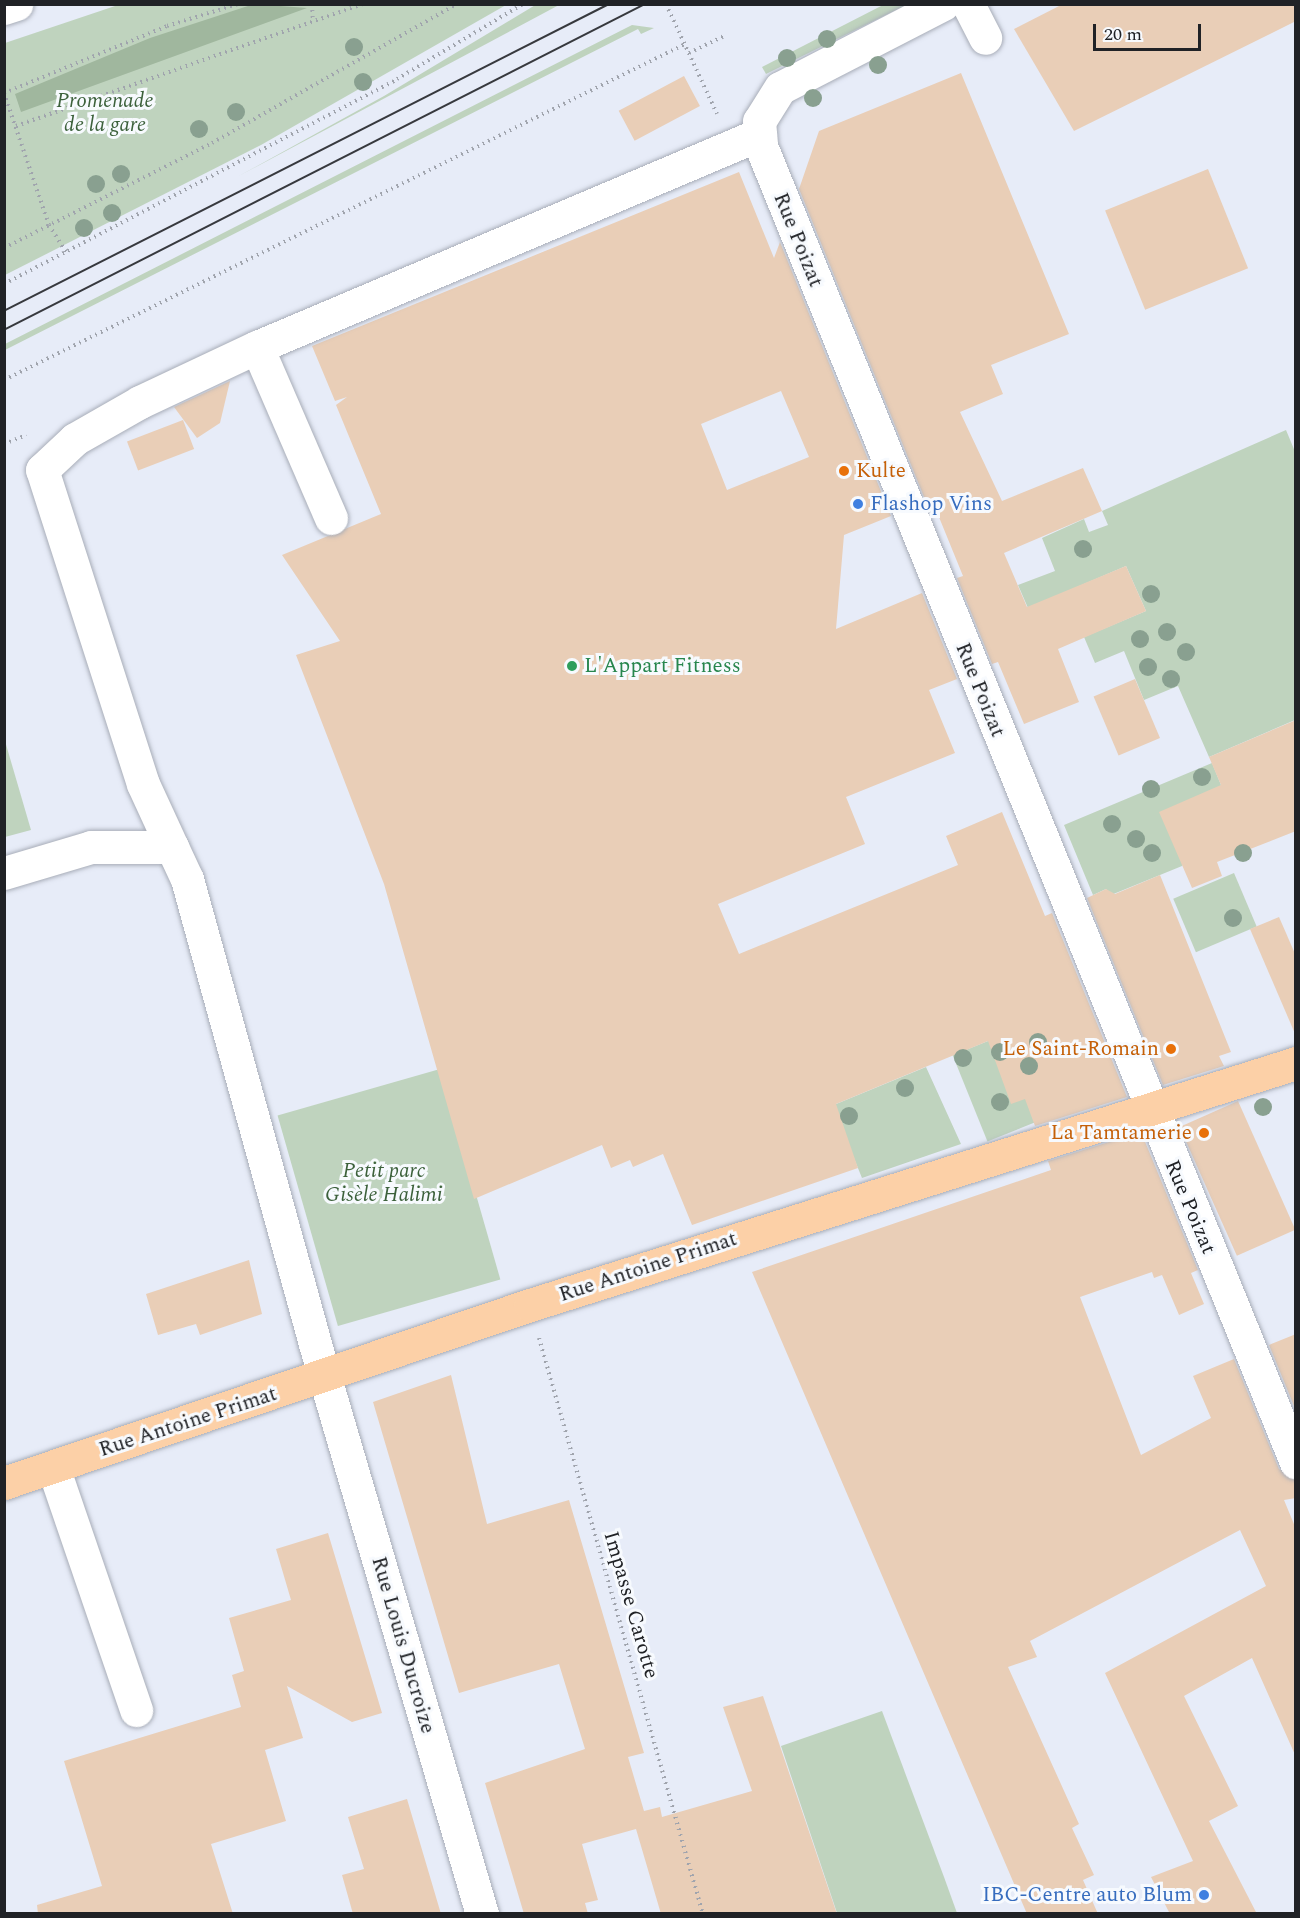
<!DOCTYPE html>
<meta charset="utf-8">
<style>
body{margin:0}
#map{position:relative;width:1300px;height:1918px;overflow:hidden;background:#e7ecf8;font-family:Spectral,serif}
div>[style]{position:absolute}
[style*='--x']{left:calc(var(--x)*1px);top:calc(var(--y)*1px);width:calc(var(--w)*1px);rotate:calc(var(--a)*1deg)}
.green>*{inset:0;background:#bfd3be;transform-origin:0 0}
.forest>*{inset:0;background:#a0b79e}
.building>*{inset:0;background:#e9ceb7;transform-origin:0 0}
.path>*{height:4px;margin-top:-2px;transform-origin:0;background:repeating-linear-gradient(90deg,#a0a4ad 0 1.5px,transparent 0 6px)}
.roads{filter:drop-shadow(0 0 2px #a8adb8) drop-shadow(0 0 2px #a8adb8)}
.minor>*{height:33px;margin:-16.5px;padding:0 16.5px;transform-origin:16.5px;border-radius:16.5px;background:#fff}
.major>*{height:33px;margin:-16.5px;padding:0 16.5px;transform-origin:16.5px;border-radius:16.5px;background:#fcd0a7}
.tram>*{height:1.5px;margin:-0.75px;padding:0 0.75px;transform-origin:0.75px;border-radius:0.75px;background:#37393e}
.trees>*{width:18px;height:18px;margin:-9px;border-radius:50%;background:#89a090}
.dots>*{width:16px;height:16px;translate:-50% -50%;box-sizing:border-box;border:3px solid #f7fafe;border-radius:50%}
span{translate:-50% -50%;white-space:nowrap;text-align:center;line-height:1.15;-webkit-text-stroke:6px #f7fafe;paint-order:stroke}
.park-label{font-size:21px;color:#3c613b;font-style:italic}
.street-label{font-size:21px;color:#202226}
.food-label{font-size:21px;color:#c56008}
.left{translate:0 -50%;text-align:left}
.right{translate:-100% -50%;text-align:right}
.shop-label{font-size:21px;color:#366cbe}
.leisure-label{font-size:21px;color:#27864d}
.frame{position:absolute;inset:0;border:6px solid #202226;pointer-events:none}
.scale{position:absolute;left:1093px;top:24px;width:108px;height:27px;box-sizing:border-box;border:3px solid #202226;border-top:0;padding-left:8px;font-size:18px;line-height:21px;white-space:nowrap;color:#202226;-webkit-text-stroke:4px #f7fafe;paint-order:stroke}
</style>
<div id="map">
<div class="green">
<i style="clip-path:polygon(537px 4px,559px 5px,237px 177px,384px 96px)"></i>
<i style="clip-path:polygon(118px 5px,506px 5px,261px 145px,5px 275px,5px 43px)"></i>
<i style="clip-path:polygon(883px 5px,906px 5px,766px 74px,762px 67px)"></i>
<i style="clip-path:polygon(632px 25px,654px 28px,641px 34px,638px 29px,5px 350px,5px 344px)"></i>
<i style="clip-path:polygon(1286px 430px,1296px 454px,1295px 720px,1209px 757px,1178px 686px,1144px 700px,1124px 651px,1095px 663px,1084px 637px,1146px 611px,1126px 566px,1028px 608px,1018px 585px,1055px 571px,1042px 538px,1084px 519px,1089px 532px,1108px 525px,1102px 511px)"></i>
<i style="clip-path:polygon(5px 741px,31px 830px,5px 837px,4px 837px)"></i>
<i style="clip-path:polygon(1212px 763px,1221px 785px,1182px 866px,1111px 895px,1106px 889px,1093px 895px,1064px 825px)"></i>
<i style="left:1234px;top:873px;width:58px;height:66px;rotate:67deg"></i>
<i style="left:1050px;top:1016px;width:93px;height:105px;rotate:68deg"></i>
<i style="clip-path:polygon(926px 1067px,961px 1144px,862px 1178px,851px 1151px,807px 1116px)"></i>
<i style="left:440px;top:1069px;width:219px;height:169px;rotate:74deg"></i>
<i style="clip-path:polygon(882px 1711px,944px 1877px,957px 1913px,837px 1913px,781px 1746px)"></i>
</div>
<div class="forest">
<i style="clip-path:polygon(254px 4px,307px 8px,21px 112px,15px 94px,150px 38px)"></i>
</div>
<div class="building">
<i style="clip-path:polygon(1063px 4px,1296px 4px,1296px 21px,1074px 131px,1014px 29px)"></i>
<i style="clip-path:polygon(961px 73px,1069px 334px,991px 365px,1003px 394px,960px 412px,1002px 501px,1083px 468px,1102px 511px,1004px 553px,1027px 607px,1126px 566px,1146px 611px,1058px 649px,1079px 702px,1024px 724px,998px 662px,992px 664px,957px 578px,963px 576px,932px 500px,926px 502px,799px 189px,819px 131px)"></i>
<i style="left:684px;top:76px;width:34px;height:74px;rotate:62deg"></i>
<i style="left:1208px;top:169px;width:107px;height:111px;rotate:68deg"></i>
<i style="clip-path:polygon(evenodd,739px 172px,774px 258px,780px 242px,891px 516px,844px 535px,836px 629px,922px 593px,957px 679px,929px 690px,955px 753px,846px 797px,865px 844px,718px 904px,739px 954px,958px 865px,946px 836px,1002px 812px,1045px 916px,1052px 913px,1127px 1097px,1035px 1126px,1025px 1099px,1011px 1104px,988px 1041px,836px 1104px,858px 1168px,692px 1225px,663px 1154px,633px 1167px,630px 1160px,611px 1168px,602px 1145px,474px 1199px,384px 884px,296px 655px,340px 641px,282px 555px,381px 514px,336px 405px,347px 397px,335px 401px,312px 346px,739px 172px,781px 391px,809px 457px,727px 490px,701px 424px,781px 391px)"></i>
<i style="clip-path:polygon(230px 381px,220px 423px,197px 438px,174px 407px)"></i>
<i style="left:183px;top:420px;width:31px;height:60px;rotate:69deg"></i>
<i style="left:1135px;top:679px;width:64px;height:45px;rotate:67deg"></i>
<i style="clip-path:polygon(1296px 720px,1296px 831px,1217px 862px,1222px 876px,1192px 888px,1159px 812px,1221px 785px,1209px 757px)"></i>
<i style="clip-path:polygon(1160px 875px,1231px 1052px,1219px 1056px,1224px 1066px,1163px 1085px,1087px 898px,1106px 889px,1115px 894px)"></i>
<i style="clip-path:polygon(1279px 917px,1296px 956px,1296px 1036px,1250px 929px)"></i>
<i style="left:1238px;top:1101px;width:141px;height:64px;rotate:66deg"></i>
<i style="clip-path:polygon(1141px 1132px,1198px 1270px,1191px 1273px,1204px 1304px,1179px 1315px,1162px 1275px,1154px 1278px,1152px 1272px,1080px 1297px,1141px 1455px,1211px 1418px,1193px 1376px,1234px 1359px,1279px 1469px,1296px 1480px,1296px 1498px,1284px 1500px,1296px 1529px,1296px 1757px,1252px 1658px,1184px 1696px,1238px 1806px,1209px 1821px,1257px 1914px,1170px 1914px,1151px 1877px,1193px 1861px,1105px 1673px,1266px 1586px,1240px 1530px,1030px 1641px,1037px 1657px,1008px 1667px,1079px 1824px,1072px 1828px,1094px 1875px,1083px 1880px,1098px 1914px,1027px 1914px,752px 1272px,1051px 1170px,1048px 1161px)"></i>
<i style="clip-path:polygon(249px 1260px,262px 1314px,200px 1335px,196px 1324px,158px 1335px,146px 1294px)"></i>
<i style="clip-path:polygon(1296px 1334px,1296px 1411px,1269px 1345px)"></i>
<i style="clip-path:polygon(451px 1375px,487px 1524px,569px 1500px,644px 1753px,628px 1757px,644px 1811px,660px 1807px,662px 1817px,752px 1791px,723px 1707px,763px 1696px,837px 1914px,661px 1914px,636px 1829px,582px 1844px,598px 1900px,585px 1903px,588px 1914px,524px 1914px,485px 1783px,585px 1749px,559px 1664px,459px 1693px,373px 1402px)"></i>
<i style="clip-path:polygon(328px 1533px,382px 1713px,352px 1722px,287px 1686px,303px 1738px,265px 1750px,286px 1821px,211px 1844px,233px 1914px,38px 1914px,37px 1905px,102px 1886px,64px 1761px,241px 1707px,232px 1675px,244px 1671px,229px 1618px,291px 1600px,276px 1549px)"></i>
<i style="clip-path:polygon(407px 1799px,441px 1914px,353px 1914px,342px 1875px,364px 1869px,348px 1817px)"></i>
</div>
<div class="path">
<i style="--x:312;--y:4;--w:18;--a:87"></i>
<i style="--x:666;--y:4;--w:121;--a:65.1"></i>
<i style="--x:689;--y:53;--w:41;--a:-25.9"></i>
<i style="--x:4;--y:93;--w:176;--a:-22.3"></i>
<i style="--x:167;--y:26;--w:74;--a:-17.2"></i>
<i style="--x:4;--y:93;--w:139;--a:71.2"></i>
<i style="--x:49;--y:225;--w:32;--a:58"></i>
<i style="--x:16;--y:126;--w:368;--a:-19.4"></i>
<i style="--x:4;--y:248;--w:233;--a:-26.8"></i>
<i style="--x:212;--y:143;--w:282;--a:-29.6"></i>
<i style="--x:4;--y:284;--w:443;--a:-27.5"></i>
<i style="--x:397;--y:79;--w:147;--a:-30.8"></i>
<i style="--x:4;--y:380;--w:759;--a:-26.26"></i>
<i style="--x:4;--y:444;--w:24;--a:-22"></i>
<i style="--x:539;--y:1338;--w:599;--a:74.11"></i>
</div>
<div class="roads">
<div class="minor">
<i style="--x:943;--y:4;--w:183;--a:152.7"></i>
<i style="--x:780;--y:88;--w:39;--a:122"></i>
<i style="--x:759;--y:121;--w:25;--a:85"></i>
<i style="--x:761;--y:146;--w:1421;--a:67.88"></i>
<i style="--x:968;--y:4;--w:38;--a:63"></i>
<i style="--x:4;--y:8;--w:13;--a:-18"></i>
<i style="--x:331;--y:518;--w:186;--a:-113.4"></i>
<i style="--x:257;--y:347;--w:546;--a:-22.95"></i>
<i style="--x:172;--y:847;--w:69;--a:-114.7"></i>
<i style="--x:143;--y:784;--w:330;--a:-107.8"></i>
<i style="--x:42;--y:470;--w:45;--a:-43.2"></i>
<i style="--x:75;--y:439;--w:75;--a:-29.6"></i>
<i style="--x:140;--y:402;--w:129;--a:-25.2"></i>
<i style="--x:4;--y:873;--w:91;--a:-16.6"></i>
<i style="--x:91;--y:847;--w:81;--a:0"></i>
<i style="--x:172;--y:847;--w:35;--a:65"></i>
<i style="--x:187;--y:879;--w:482;--a:74.6"></i>
<i style="--x:315;--y:1344;--w:594;--a:73.67"></i>
<i style="--x:53;--y:1467;--w:257;--a:71.1"></i>
</div>
<div class="major">
<i style="--x:4;--y:1483;--w:555;--a:-18.7"></i>
<i style="--x:530;--y:1305;--w:803;--a:-17.53"></i>
</div>
</div>
<div class="tram">
<i style="--x:4;--y:311;--w:678;--a:-26.9"></i>
<i style="--x:4;--y:330;--w:719;--a:-26.96"></i>
</div>
<div class="trees">
<i style="left:827px;top:39px"></i>
<i style="left:354px;top:47px"></i>
<i style="left:787px;top:58px"></i>
<i style="left:878px;top:65px"></i>
<i style="left:363px;top:82px"></i>
<i style="left:813px;top:98px"></i>
<i style="left:236px;top:112px"></i>
<i style="left:199px;top:129px"></i>
<i style="left:121px;top:174px"></i>
<i style="left:96px;top:184px"></i>
<i style="left:112px;top:213px"></i>
<i style="left:84px;top:228px"></i>
<i style="left:1083px;top:549px"></i>
<i style="left:1151px;top:594px"></i>
<i style="left:1167px;top:632px"></i>
<i style="left:1140px;top:639px"></i>
<i style="left:1186px;top:652px"></i>
<i style="left:1148px;top:667px"></i>
<i style="left:1171px;top:679px"></i>
<i style="left:1202px;top:777px"></i>
<i style="left:1151px;top:789px"></i>
<i style="left:1112px;top:824px"></i>
<i style="left:1136px;top:839px"></i>
<i style="left:1152px;top:853px"></i>
<i style="left:1243px;top:853px"></i>
<i style="left:1233px;top:918px"></i>
<i style="left:1038px;top:1042px"></i>
<i style="left:1000px;top:1052px"></i>
<i style="left:963px;top:1058px"></i>
<i style="left:1029px;top:1066px"></i>
<i style="left:905px;top:1088px"></i>
<i style="left:1000px;top:1102px"></i>
<i style="left:1263px;top:1107px"></i>
<i style="left:849px;top:1116px"></i>
</div>
<div class="dots">
<i style="left:844px;top:471px;background:#e8710a"></i>
<i style="left:858px;top:504px;background:#3f7fe0"></i>
<i style="left:572px;top:666px;background:#2e9e5b"></i>
<i style="left:1171px;top:1049px;background:#e8710a"></i>
<i style="left:1204px;top:1133px;background:#e8710a"></i>
<i style="left:1204px;top:1895px;background:#3f7fe0"></i>
</div>
<div class="park-label">
<span style="left:105px;top:113px">Promenade<br>de la gare</span>
<span style="left:384px;top:1183px">Petit parc<br>Gisèle Halimi</span>
</div>
<div class="street-label">
<span style="left:798px;top:240px;rotate:68deg">Rue Poizat</span>
<span style="left:980px;top:690px;rotate:68deg">Rue Poizat</span>
<span style="left:1190px;top:1207px;rotate:67deg">Rue Poizat</span>
<span style="left:648px;top:1267px;rotate:-18deg">Rue Antoine Primat</span>
<span style="left:188px;top:1422px;rotate:-18deg">Rue Antoine Primat</span>
<span style="left:631px;top:1605px;rotate:74deg">Impasse Carotte</span>
<span style="left:403px;top:1645px;rotate:74deg">Rue Louis Ducroize</span>
</div>
<div class="food-label">
<span class="left" style="left:856px;top:471px">Kulte</span>
<span class="right" style="left:1159px;top:1049px">Le Saint-Romain</span>
<span class="right" style="left:1192px;top:1133px">La Tamtamerie</span>
</div>
<div class="shop-label">
<span class="left" style="left:870px;top:504px">Flashop Vins</span>
<span class="right" style="left:1192px;top:1895px">IBC-Centre auto Blum</span>
</div>
<div class="leisure-label">
<span class="left" style="left:584px;top:666px">L'Appart Fitness</span>
</div>
<div class="frame"></div>
<div class="scale">20 m</div>
</div>
